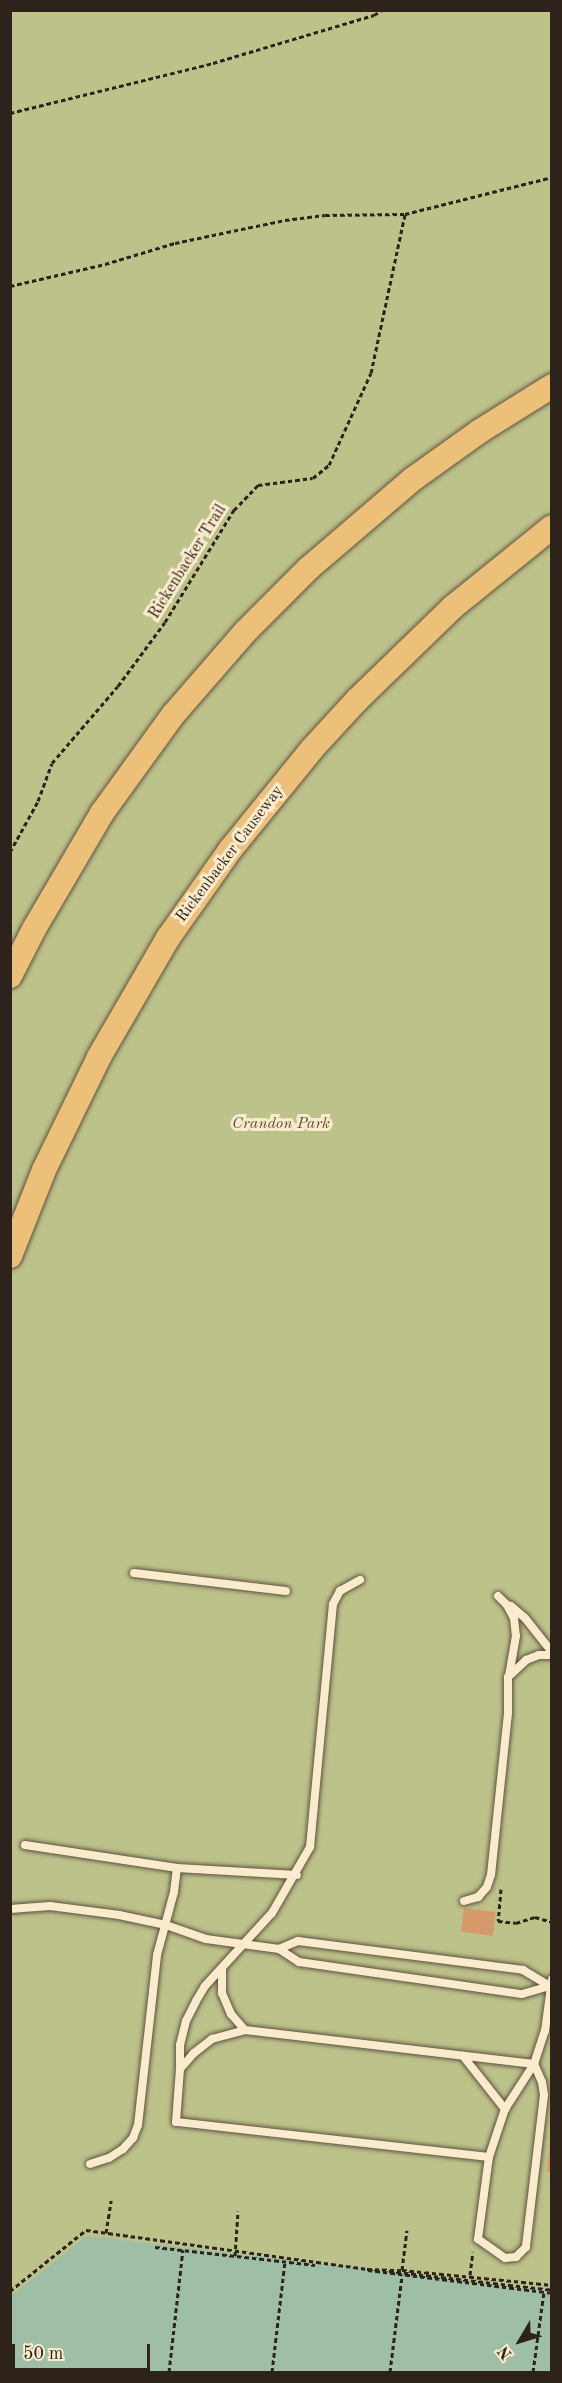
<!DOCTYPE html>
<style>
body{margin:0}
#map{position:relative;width:562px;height:2383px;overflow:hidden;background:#f8e0b0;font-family:"Old Standard TT",serif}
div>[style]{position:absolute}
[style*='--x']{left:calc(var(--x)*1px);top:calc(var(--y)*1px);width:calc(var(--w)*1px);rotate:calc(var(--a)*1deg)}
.green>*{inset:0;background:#bdc28b;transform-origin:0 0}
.water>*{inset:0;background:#9fbea6}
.building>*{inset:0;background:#d5996a;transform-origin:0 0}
.path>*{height:3px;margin-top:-1.5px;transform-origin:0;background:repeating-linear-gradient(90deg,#2e231b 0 4.5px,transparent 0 7.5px)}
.roads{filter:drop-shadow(0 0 2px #605240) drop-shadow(0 0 2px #605240)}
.lane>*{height:8px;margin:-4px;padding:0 4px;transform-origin:4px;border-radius:4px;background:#faebcc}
.primary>*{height:24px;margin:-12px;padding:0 12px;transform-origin:12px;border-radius:12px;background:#ecc078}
span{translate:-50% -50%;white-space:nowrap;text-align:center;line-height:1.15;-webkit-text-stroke:6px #faebcc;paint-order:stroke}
.street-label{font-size:16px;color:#2e231b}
.park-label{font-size:16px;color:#59533d;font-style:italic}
.frame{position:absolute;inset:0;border:12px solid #2e231b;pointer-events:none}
.north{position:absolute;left:490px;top:2311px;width:60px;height:60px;-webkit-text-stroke:4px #faebcc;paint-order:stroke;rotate:232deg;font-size:16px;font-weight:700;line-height:24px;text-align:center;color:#2e231b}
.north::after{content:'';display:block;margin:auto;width:21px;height:27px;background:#2e231b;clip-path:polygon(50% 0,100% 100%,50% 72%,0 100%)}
.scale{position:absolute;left:12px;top:2344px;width:138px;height:27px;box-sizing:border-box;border:3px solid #2e231b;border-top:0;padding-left:8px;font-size:18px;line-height:21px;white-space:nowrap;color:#2e231b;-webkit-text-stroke:4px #faebcc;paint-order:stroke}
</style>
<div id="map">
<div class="green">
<i style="left:11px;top:11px;width:540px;height:2286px"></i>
</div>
<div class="water">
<i style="clip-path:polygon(87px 2236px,551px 2290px,551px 2372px,11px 2372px,11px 2296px)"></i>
</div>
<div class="building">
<i style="left:464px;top:1908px;width:32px;height:24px;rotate:7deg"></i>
<i style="clip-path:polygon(550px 2142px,552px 2142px,552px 2172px,547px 2172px)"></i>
</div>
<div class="path">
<i style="--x:10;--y:113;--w:209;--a:-13.8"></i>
<i style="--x:213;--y:63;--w:168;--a:-16.6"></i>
<i style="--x:374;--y:15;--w:9;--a:-32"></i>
<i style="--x:10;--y:286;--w:98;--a:-13"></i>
<i style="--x:105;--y:264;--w:73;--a:-16.7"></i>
<i style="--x:175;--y:243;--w:112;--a:-11.8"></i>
<i style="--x:285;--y:220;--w:40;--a:-7.1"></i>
<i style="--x:325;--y:215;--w:80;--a:-0.7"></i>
<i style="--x:405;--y:214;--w:152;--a:-14.1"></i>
<i style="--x:10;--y:852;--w:58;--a:-61.2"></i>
<i style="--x:38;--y:801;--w:40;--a:-69.8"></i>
<i style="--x:52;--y:763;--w:101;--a:-49.4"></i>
<i style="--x:118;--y:686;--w:79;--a:-53.7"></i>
<i style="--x:165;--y:622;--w:132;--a:-58.4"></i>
<i style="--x:234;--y:510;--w:35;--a:-46"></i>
<i style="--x:258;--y:485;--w:55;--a:-7.3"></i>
<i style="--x:313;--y:478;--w:21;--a:-39"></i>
<i style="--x:329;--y:465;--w:101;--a:-65.5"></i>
<i style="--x:371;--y:373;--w:163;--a:-77.9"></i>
<i style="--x:501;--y:1889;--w:32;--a:95"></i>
<i style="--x:498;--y:1921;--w:18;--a:6"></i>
<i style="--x:516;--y:1923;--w:20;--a:-18"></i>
<i style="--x:535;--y:1917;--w:18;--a:16"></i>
<i style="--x:106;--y:2233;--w:33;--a:-81"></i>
<i style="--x:155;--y:2247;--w:161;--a:6.4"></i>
<i style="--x:235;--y:2256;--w:45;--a:-86.2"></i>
<i style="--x:368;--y:2270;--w:185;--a:7.1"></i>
<i style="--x:402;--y:2270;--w:40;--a:-82.9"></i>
<i style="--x:389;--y:2271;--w:164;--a:6.6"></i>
<i style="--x:470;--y:2275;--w:23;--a:-83"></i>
<i style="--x:10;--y:2291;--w:97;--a:-38.8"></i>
<i style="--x:86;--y:2230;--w:284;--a:7.9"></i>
<i style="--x:367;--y:2269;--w:35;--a:2"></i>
<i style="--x:402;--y:2270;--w:151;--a:5.7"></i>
<i style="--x:169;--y:2372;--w:123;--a:-83.5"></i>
<i style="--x:272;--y:2372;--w:111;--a:-83.3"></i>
<i style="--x:390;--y:2372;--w:98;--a:-82.9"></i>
<i style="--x:533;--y:2372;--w:81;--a:-82.2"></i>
</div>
<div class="roads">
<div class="lane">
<i style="--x:134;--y:1573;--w:153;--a:6.8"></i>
<i style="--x:498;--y:1596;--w:13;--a:45"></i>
<i style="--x:507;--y:1605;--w:15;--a:62"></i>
<i style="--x:514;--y:1618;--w:18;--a:84"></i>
<i style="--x:516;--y:1636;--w:39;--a:100"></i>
<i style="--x:511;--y:1606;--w:18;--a:41"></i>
<i style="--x:525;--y:1618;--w:43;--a:51.5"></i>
<i style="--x:25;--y:1845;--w:154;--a:8.6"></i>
<i style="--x:177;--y:1868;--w:120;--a:3.3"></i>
<i style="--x:464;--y:1901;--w:15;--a:-16"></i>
<i style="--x:478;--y:1897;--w:13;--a:-48"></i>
<i style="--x:487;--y:1887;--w:13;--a:-72"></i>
<i style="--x:491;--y:1875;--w:164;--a:-84"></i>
<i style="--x:508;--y:1712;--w:35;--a:-90"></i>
<i style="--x:508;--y:1677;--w:25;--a:-43"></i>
<i style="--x:526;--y:1660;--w:14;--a:-21"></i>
<i style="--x:539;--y:1655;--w:13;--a:0"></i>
<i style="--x:10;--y:1909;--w:40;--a:-4.3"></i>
<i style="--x:50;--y:1906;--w:70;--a:7.4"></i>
<i style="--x:119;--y:1915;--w:48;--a:12"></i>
<i style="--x:166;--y:1925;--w:42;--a:19.3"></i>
<i style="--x:206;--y:1939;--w:74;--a:7.8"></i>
<i style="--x:279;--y:1949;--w:24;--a:33"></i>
<i style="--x:299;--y:1962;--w:225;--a:8.2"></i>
<i style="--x:522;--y:1994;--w:29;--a:-16"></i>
<i style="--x:279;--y:1949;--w:21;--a:-23"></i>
<i style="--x:298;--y:1941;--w:227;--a:7.3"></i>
<i style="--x:523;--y:1970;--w:31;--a:31"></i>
<i style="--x:222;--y:1970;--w:23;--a:90"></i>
<i style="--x:222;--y:1993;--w:23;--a:67"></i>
<i style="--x:231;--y:2014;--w:21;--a:49"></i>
<i style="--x:463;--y:2056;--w:68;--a:51.6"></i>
<i style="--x:180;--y:2069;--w:24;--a:-90"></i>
<i style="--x:180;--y:2045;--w:25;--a:-76"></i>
<i style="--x:186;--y:2021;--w:22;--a:-63"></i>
<i style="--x:196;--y:2001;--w:17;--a:-59"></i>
<i style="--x:205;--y:1986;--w:99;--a:-47.5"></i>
<i style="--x:272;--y:1913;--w:76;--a:-60.1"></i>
<i style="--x:310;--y:1847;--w:244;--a:-84.6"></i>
<i style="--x:333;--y:1604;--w:15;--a:-62"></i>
<i style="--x:340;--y:1591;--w:23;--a:-29"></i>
<i style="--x:489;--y:2157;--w:315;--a:-173.6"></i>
<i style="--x:176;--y:2122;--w:53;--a:-85.7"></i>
<i style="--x:180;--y:2069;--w:21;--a:-49"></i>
<i style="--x:194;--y:2053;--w:23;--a:-38"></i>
<i style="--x:212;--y:2039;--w:34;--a:-15"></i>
<i style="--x:245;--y:2030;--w:291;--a:6.7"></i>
<i style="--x:534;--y:2064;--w:20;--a:66"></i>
<i style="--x:542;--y:2082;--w:13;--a:81"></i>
<i style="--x:544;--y:2095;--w:153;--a:96.8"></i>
<i style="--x:526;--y:2247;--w:14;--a:135"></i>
<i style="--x:516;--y:2257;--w:11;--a:175"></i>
<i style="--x:505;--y:2258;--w:33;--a:-145"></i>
<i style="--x:478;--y:2239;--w:83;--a:-82.4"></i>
<i style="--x:489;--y:2157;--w:51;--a:-71.6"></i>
<i style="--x:505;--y:2109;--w:54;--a:-57.2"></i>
<i style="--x:534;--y:2064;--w:35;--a:-72"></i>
<i style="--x:545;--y:2031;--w:52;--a:-82.3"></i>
<i style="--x:90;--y:2164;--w:20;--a:-18"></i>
<i style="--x:109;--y:2158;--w:17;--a:-33"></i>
<i style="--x:123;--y:2149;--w:15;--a:-48"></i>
<i style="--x:133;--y:2138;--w:14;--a:-69"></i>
<i style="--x:138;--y:2125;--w:171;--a:-83.6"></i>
<i style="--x:157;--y:1955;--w:65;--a:-74.9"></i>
<i style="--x:174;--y:1892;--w:24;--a:-83"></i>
</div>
<div class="primary">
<i style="--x:10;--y:976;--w:53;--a:-62.9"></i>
<i style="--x:34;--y:929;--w:134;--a:-59.6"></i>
<i style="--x:102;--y:813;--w:121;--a:-54.1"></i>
<i style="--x:173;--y:715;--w:111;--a:-49"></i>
<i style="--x:246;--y:631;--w:89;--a:-45"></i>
<i style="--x:309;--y:568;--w:137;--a:-40.6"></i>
<i style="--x:413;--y:479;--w:82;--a:-35.6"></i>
<i style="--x:480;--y:431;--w:85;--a:-32"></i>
<i style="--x:10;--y:1256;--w:92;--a:-68.4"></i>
<i style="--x:44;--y:1170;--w:126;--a:-64"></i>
<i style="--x:99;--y:1057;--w:138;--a:-59.9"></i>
<i style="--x:168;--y:938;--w:108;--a:-54.8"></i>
<i style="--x:230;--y:850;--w:130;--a:-50.9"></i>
<i style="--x:312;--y:749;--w:68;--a:-47.4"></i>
<i style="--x:358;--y:699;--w:132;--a:-44.1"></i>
<i style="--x:453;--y:607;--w:127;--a:-38.9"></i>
</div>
</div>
<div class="street-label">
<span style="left:188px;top:562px;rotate:-58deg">Rickenbacker Trail</span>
<span style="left:230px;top:854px;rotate:-53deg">Rickenbacker Causeway</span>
</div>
<div class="park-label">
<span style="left:281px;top:1124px">Crandon Park</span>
</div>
<div class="frame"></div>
<div class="north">N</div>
<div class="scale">50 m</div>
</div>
